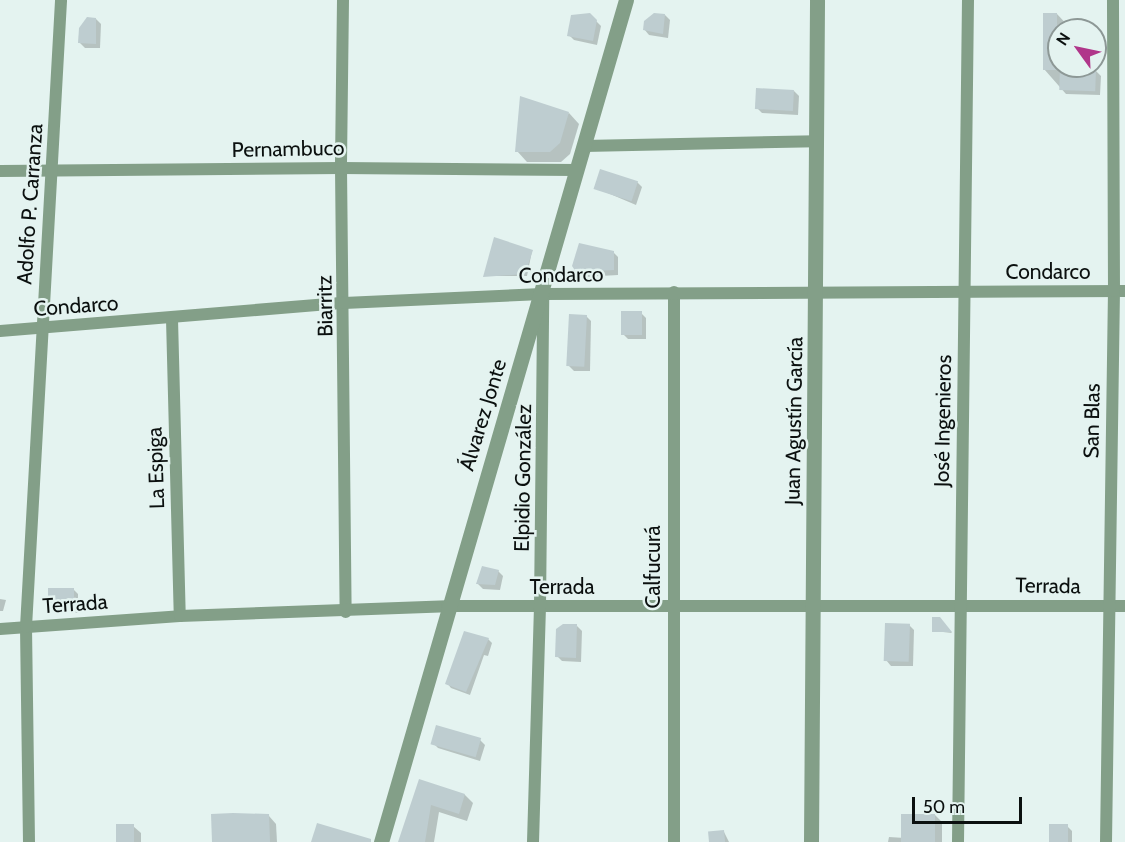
<!DOCTYPE html>
<meta charset="utf-8">
<style>
body{margin:0}
#map{position:relative;width:1125px;height:842px;overflow:hidden;background:#e4f3f0;font-family:Cabin,sans-serif}
div>[style]{position:absolute}
[style*='--x']{left:calc(var(--x)*1px);top:calc(var(--y)*1px);width:calc(var(--w)*1px);rotate:calc(var(--a)*1deg)}
.shadow>*{inset:0;background:#0003}
.building>*{inset:0;background:#becdd0;transform-origin:0 0}
.minor>*{height:12px;margin:-6px;padding:0 6px;transform-origin:6px;border-radius:6px;background:#839f88}
.tertiary>*{height:15px;margin:-7.5px;padding:0 7.5px;transform-origin:7.5px;border-radius:7.5px;background:#839f88}
span{translate:-50% -50%;white-space:nowrap;text-align:center;line-height:1.15;-webkit-text-stroke:5px #e4f3f0;paint-order:stroke}
.street-label{font-size:21px;color:#0b100f}
.north{position:absolute;left:1047px;top:18px;width:60px;height:60px;box-sizing:border-box;background:#e4f3f0;border:2px solid #8d9896;border-radius:50%;rotate:303deg;font-size:16px;font-weight:700;line-height:24px;text-align:center;color:#0b100f}
.north::after{content:'';display:block;margin:auto;width:21px;height:27px;background:#b0368a;clip-path:polygon(50% 0,100% 100%,50% 72%,0 100%)}
.scale{position:absolute;left:912px;top:797px;width:110px;height:27px;box-sizing:border-box;border:3px solid #0b100f;border-top:0;padding-left:8px;font-size:18px;line-height:21px;white-space:nowrap;color:#0b100f;-webkit-text-stroke:4px #e4f3f0;paint-order:stroke}
</style>
<div id="map">
<div class="shadow">
<i style="clip-path:polygon(1057px 14px,1072px 30px,1059px 30px,1059px 66px,1096px 71px,1101px 76px,1100px 95px,1066px 94px,1044px 69px)"></i>
<i style="clip-path:polygon(590px 15px,601px 26px,597px 45px,574px 40px,569px 35px)"></i>
<i style="clip-path:polygon(665px 15px,670px 20px,668px 38px,649px 35px,644px 29px)"></i>
<i style="clip-path:polygon(96px 19px,101px 24px,100px 48px,85px 48px,80px 43px)"></i>
<i style="clip-path:polygon(794px 91px,799px 96px,798px 115px,762px 113px,757px 108px)"></i>
<i style="clip-path:polygon(569px 113px,579px 124px,570px 154px,561px 162px,527px 162px,517px 151px)"></i>
<i style="clip-path:polygon(637px 182px,642px 187px,636px 205px,596px 188px)"></i>
<i style="clip-path:polygon(532px 251px,527px 276px,485px 276px)"></i>
<i style="clip-path:polygon(613px 252px,618px 257px,618px 275px,583px 277px,577px 271px)"></i>
<i style="clip-path:polygon(641px 313px,646px 318px,646px 339px,628px 339px,623px 334px)"></i>
<i style="clip-path:polygon(586px 316px,591px 321px,590px 371px,574px 371px,569px 366px)"></i>
<i style="clip-path:polygon(498px 571px,503px 576px,500px 590px,483px 589px,478px 584px)"></i>
<i style="clip-path:polygon(73px 589px,78px 594px,78px 613px,55px 613px,50px 608px)"></i>
<i style="clip-path:polygon(0 599px,6px 600px,3px 611px,0 611px)"></i>
<i style="clip-path:polygon(940px 619px,952px 633px,934px 631px)"></i>
<i style="clip-path:polygon(909px 625px,914px 630px,913px 666px,891px 666px,886px 660px)"></i>
<i style="clip-path:polygon(577px 626px,582px 631px,581px 662px,562px 661px,557px 656px)"></i>
<i style="clip-path:polygon(488px 639px,492px 643px,488px 656px,484px 655px,470px 695px,451px 688px,447px 683px)"></i>
<i style="clip-path:polygon(480px 740px,485px 745px,480px 761px,438px 748px,433px 743px)"></i>
<i style="clip-path:polygon(420px 781px,465px 795px,473px 803px,467px 821px,439px 812px,434px 842px,400px 842px)"></i>
<i style="clip-path:polygon(935px 815px,942px 822px,942px 842px,888px 842px,889px 837px,905px 838px)"></i>
<i style="clip-path:polygon(269px 816px,276px 824px,277px 842px,214px 842px)"></i>
<i style="clip-path:polygon(133px 826px,141px 833px,141px 842px,118px 842px)"></i>
<i style="clip-path:polygon(1067px 826px,1072px 831px,1072px 842px,1050px 842px)"></i>
<i style="clip-path:polygon(724px 832px,729px 842px,710px 842px)"></i>
</div>
<div class="building">
<i style="clip-path:polygon(590px 13px,597px 20px,593px 41px,567px 36px,571px 15px)"></i>
<i style="clip-path:polygon(654px 13px,665px 14px,663px 34px,643px 30px,644px 21px)"></i>
<i style="left:1043px;top:13px;width:14px;height:57px"></i>
<i style="clip-path:polygon(87px 17px,96px 18px,96px 44px,78px 43px,79px 28px)"></i>
<i style="left:1060px;top:68px;width:36px;height:22px;rotate:2deg"></i>
<i style="left:756px;top:88px;width:38px;height:21px;rotate:3deg"></i>
<i style="clip-path:polygon(520px 96px,569px 112px,560px 143px,550px 152px,515px 152px)"></i>
<i style="left:600px;top:169px;width:40px;height:21px;rotate:18deg"></i>
<i style="clip-path:polygon(494px 237px,533px 250px,525px 274px,483px 277px)"></i>
<i style="clip-path:polygon(579px 243px,614px 251px,614px 270px,576px 272px,572px 266px)"></i>
<i style="left:621px;top:311px;width:21px;height:24px"></i>
<i style="left:569px;top:314px;width:18px;height:52px;rotate:3deg"></i>
<i style="clip-path:polygon(482px 566px,499px 570px,495px 585px,476px 584px)"></i>
<i style="left:48px;top:588px;width:26px;height:21px"></i>
<i style="clip-path:polygon(932px 617px,940px 617px,952px 632px,932px 632px)"></i>
<i style="left:885px;top:623px;width:25px;height:38px;rotate:2deg"></i>
<i style="clip-path:polygon(563px 624px,577px 624px,576px 658px,555px 657px,556px 629px)"></i>
<i style="clip-path:polygon(464px 631px,489px 638px,466px 692px,445px 684px)"></i>
<i style="left:436px;top:725px;width:47px;height:20px;rotate:16deg"></i>
<i style="clip-path:polygon(419px 779px,465px 794px,459px 814px,431px 805px,425px 842px,398px 842px)"></i>
<i style="clip-path:polygon(233px 813px,269px 814px,270px 842px,212px 842px,211px 814px)"></i>
<i style="left:935px;top:814px;width:28px;height:34px;rotate:90deg"></i>
<i style="clip-path:polygon(317px 823px,371px 839px,371px 842px,311px 842px)"></i>
<i style="left:134px;top:824px;width:18px;height:18px;rotate:90deg"></i>
<i style="left:1049px;top:824px;width:19px;height:18px"></i>
<i style="left:724px;top:830px;width:12px;height:16px;rotate:85deg"></i>
</div>
<div class="minor">
<i style="--x:343;--y:0;--w:168;--a:90.7"></i>
<i style="--x:341;--y:168;--w:444;--a:89.4"></i>
<i style="--x:584;--y:146;--w:232;--a:-1.2"></i>
<i style="--x:0;--y:171;--w:341;--a:-0.5"></i>
<i style="--x:341;--y:168;--w:235;--a:0.5"></i>
<i style="--x:674;--y:292;--w:550;--a:90"></i>
<i style="--x:172;--y:319;--w:297;--a:88.5"></i>
<i style="--x:0;--y:331;--w:345;--a:-4.7"></i>
<i style="--x:344;--y:303;--w:198;--a:-2.6"></i>
<i style="--x:542;--y:294;--w:583;--a:-0.29"></i>
<i style="--x:0;--y:629;--w:180;--a:-4.1"></i>
<i style="--x:180;--y:616;--w:267;--a:-2.1"></i>
<i style="--x:447;--y:606;--w:678;--a:0"></i>
<i style="--x:29;--y:842;--w:215;--a:-90.8"></i>
<i style="--x:26;--y:627;--w:628;--a:-86.8"></i>
<i style="--x:533;--y:842;--w:235;--a:-88.3"></i>
<i style="--x:540;--y:607;--w:312;--a:-89.4"></i>
<i style="--x:958;--y:842;--w:842;--a:-89.32"></i>
<i style="--x:1106;--y:842;--w:551;--a:-89.17"></i>
<i style="--x:1114;--y:291;--w:291;--a:-90.2"></i>
</div>
<div class="tertiary">
<i style="--x:381;--y:842;--w:877;--a:-73.78"></i>
<i style="--x:811;--y:842;--w:842;--a:-89.59"></i>
</div>
<div class="street-label">
<span style="left:288px;top:149px;rotate:-1deg">Pernambuco</span>
<span style="left:30px;top:204px;rotate:-86deg">Adolfo P. Carranza</span>
<span style="left:1048px;top:272px">Condarco</span>
<span style="left:561px;top:275px;rotate:-1deg">Condarco</span>
<span style="left:76px;top:306px;rotate:-4deg">Condarco</span>
<span style="left:325px;top:306px;rotate:-91deg">Biarritz</span>
<span style="left:483px;top:415px;rotate:-73deg">Álvarez Jonte</span>
<span style="left:794px;top:421px;rotate:-89deg">Juan Agustín García</span>
<span style="left:943px;top:421px;rotate:-89deg">José Ingenieros</span>
<span style="left:1092px;top:421px;rotate:-89deg">San Blas</span>
<span style="left:156px;top:468px;rotate:-92deg">La Espiga</span>
<span style="left:523px;top:478px;rotate:-89deg">Elpidio González</span>
<span style="left:653px;top:567px;rotate:-90deg">Calfucurá</span>
<span style="left:1048px;top:586px;rotate:1deg">Terrada</span>
<span style="left:562px;top:587px">Terrada</span>
<span style="left:75px;top:604px;rotate:-4deg">Terrada</span>
</div>
<div class="north">N</div>
<div class="scale">50 m</div>
</div>
